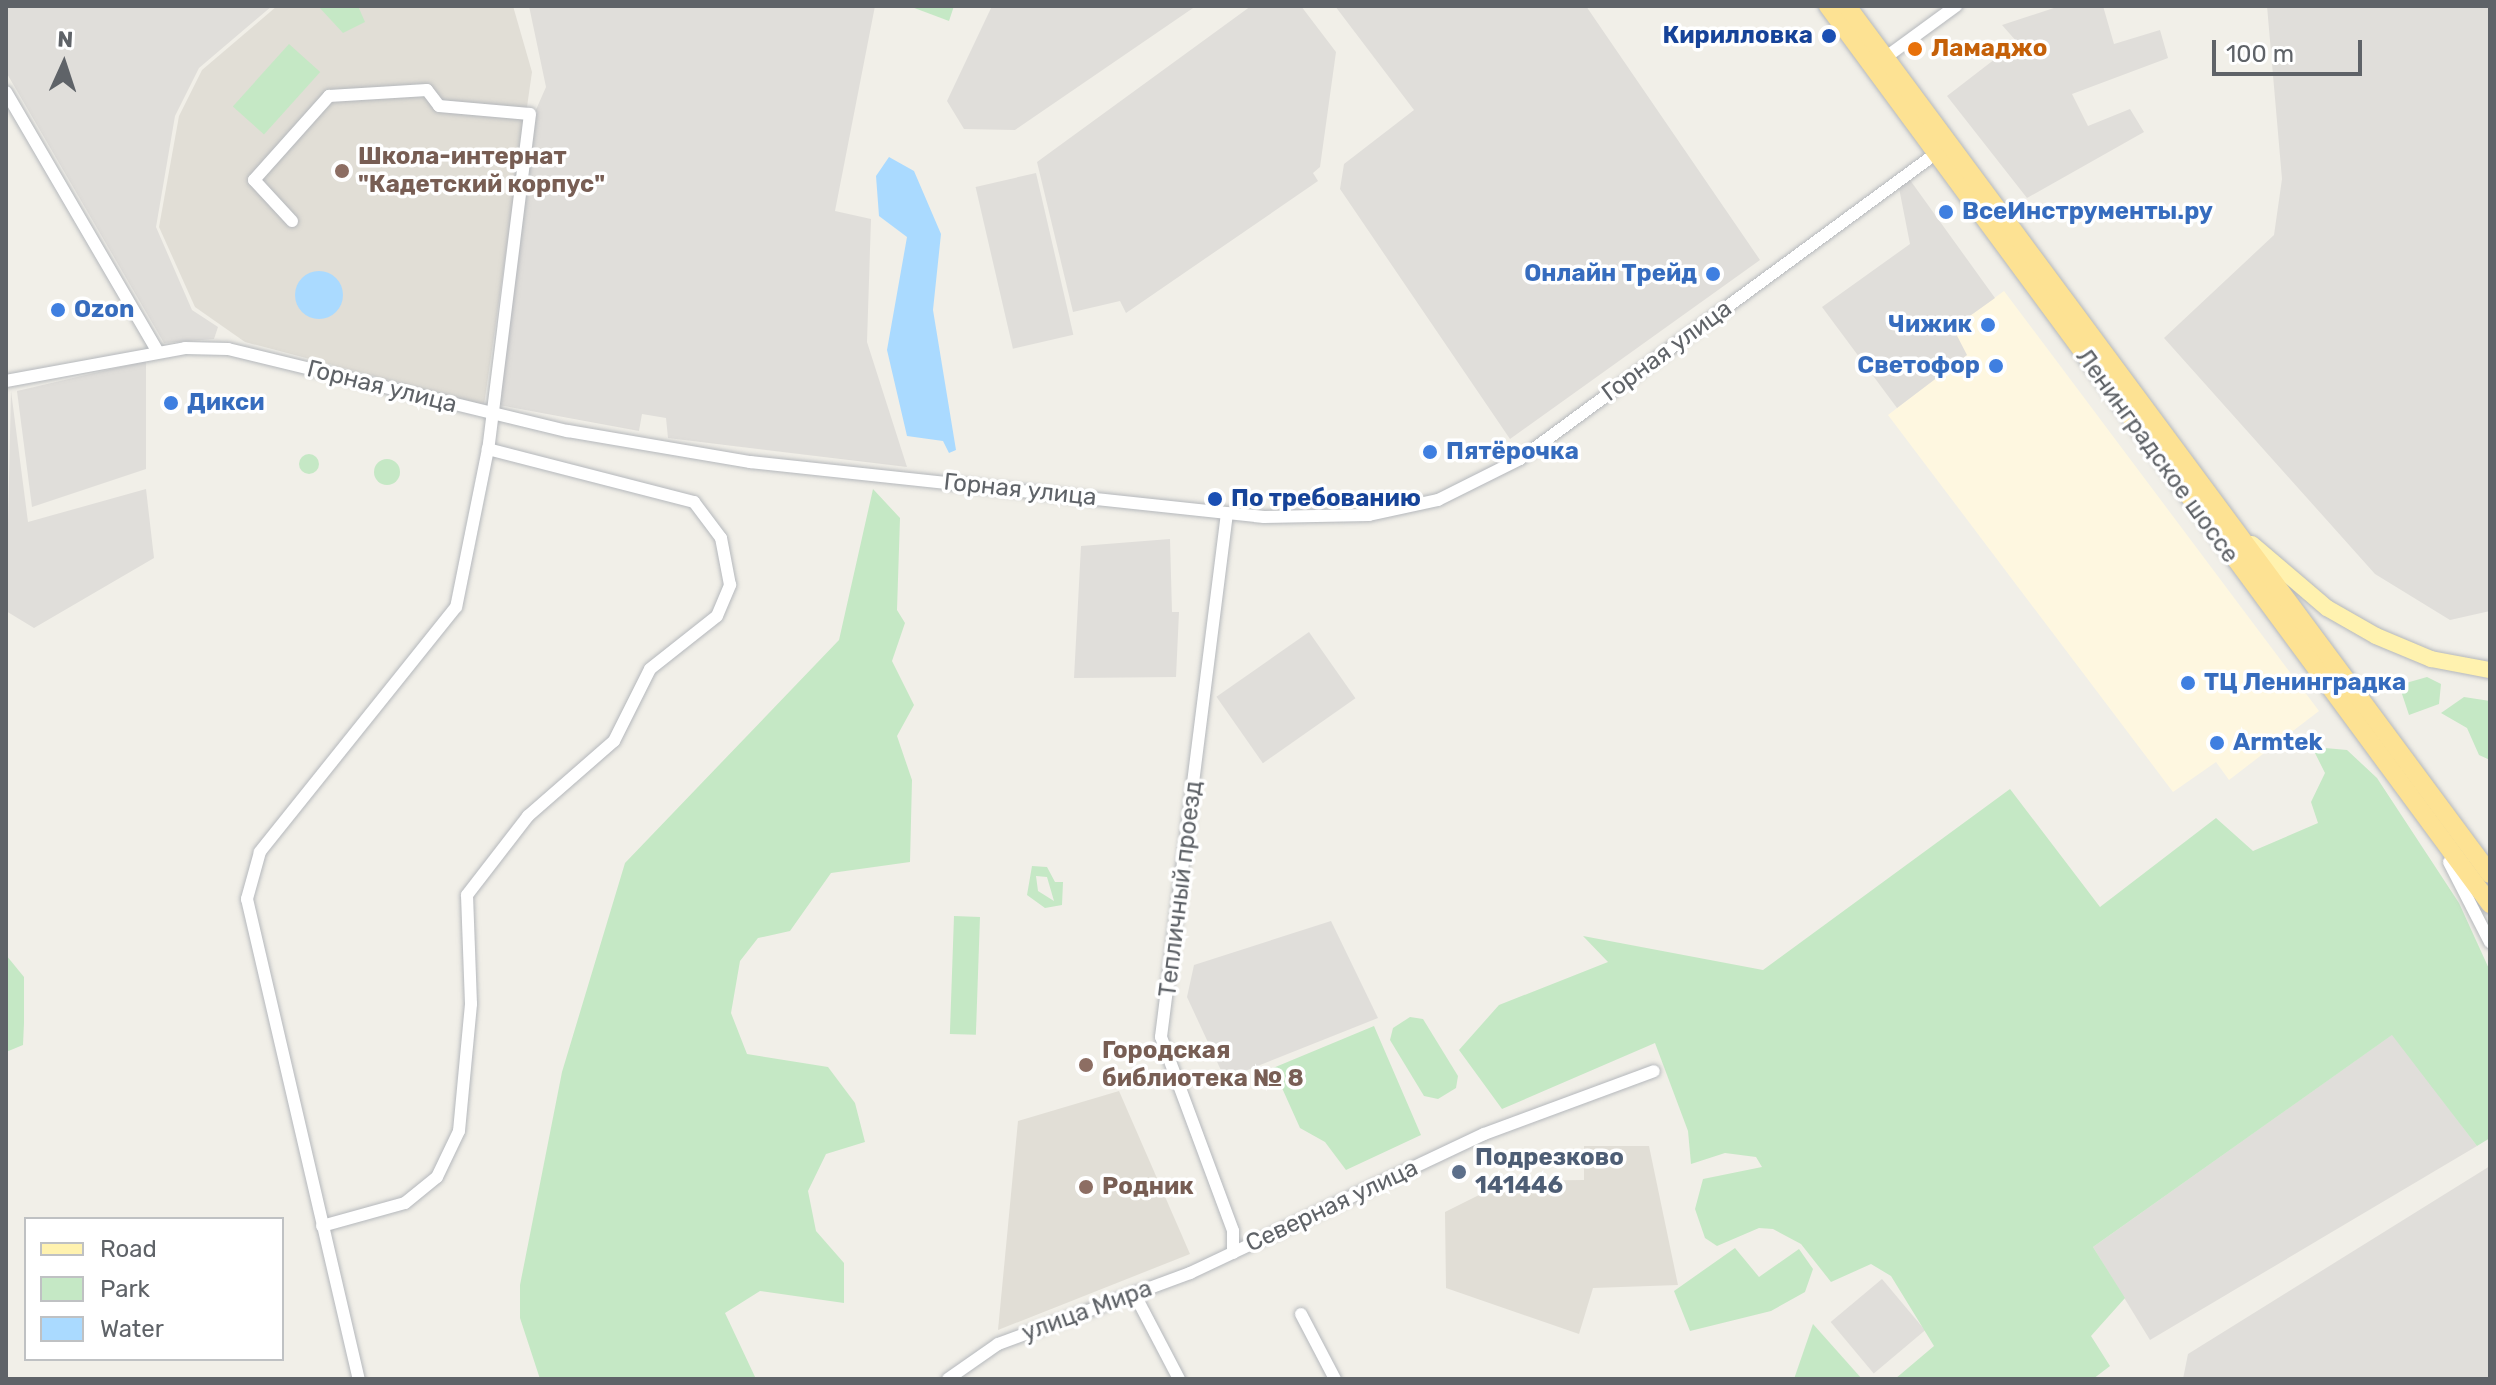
<!DOCTYPE html>
<meta charset="utf-8">
<style>
body{margin:0}
#map{position:relative;width:2496px;height:1385px;overflow:hidden;background:#f1efe8;font-family:Rubik,sans-serif}
div>[style]{position:absolute}
[style*='--x']{left:calc(var(--x)*1px);top:calc(var(--y)*1px);width:calc(var(--w)*1px);rotate:calc(var(--a)*1deg)}
.commercial>*{inset:0;background:#fef7e0}
.industrial>*{inset:0;background:#e0deda;transform-origin:0 0}
.education>*{inset:0;background:#e1ded6}
.green>*{inset:0;background:#c5e8c5;transform-origin:0 0}
.round{border-radius:50%}
.water>*{inset:0;background:#aadaff}
.roads{filter:drop-shadow(0 0 2px #b5b8bc) drop-shadow(0 0 2px #b5b8bc)}
.minor>*{height:12px;margin:-6px;padding:0 6px;transform-origin:6px;border-radius:6px;background:#fff}
.major>*{height:16px;margin:-8px;padding:0 8px;transform-origin:8px;border-radius:8px;background:#fff2af}
.highway>*{height:18px;margin:-9px;padding:0 9px;transform-origin:9px;border-radius:9px;background:#fde293}
.dots>*{width:22px;height:22px;translate:-50% -50%;box-sizing:border-box;border:4px solid #fff;border-radius:50%}
span{translate:-50% -50%;white-space:nowrap;text-align:center;line-height:1.15;-webkit-text-stroke:7px #fff;paint-order:stroke}
.transit-label{font-size:24px;color:#164399;font-weight:700}
.right{translate:-100% -50%;text-align:right}
.left{translate:0 -50%;text-align:left}
.food-label{font-size:24px;color:#c56008;font-weight:700}
.education-label{font-size:24px;color:#785e54;font-weight:700}
.shop-label{font-size:24px;color:#366cbe;font-weight:700}
.street-label{font-size:24px;color:#5f6368}
.service-label{font-size:24px;color:#4e5e75;font-weight:700}
.frame{position:absolute;inset:0;border:8px solid #5f6368;pointer-events:none}
.legend{position:absolute;left:24px;top:1217px;width:260px;height:144px;box-sizing:border-box;background:#fff;border:2px solid #bfc1c3;margin:0;padding:10px 14px;list-style:none;font-size:24px;color:#5f6368}
.legend li{display:flex;align-items:center;gap:16px;height:40px}
.legend b{width:40px;border:2px solid #bfc1c3}
.north{position:absolute;left:24px;top:24px;width:80px;height:80px;-webkit-text-stroke:6px #fff;paint-order:stroke;rotate:3deg;font-size:22px;font-weight:700;line-height:32px;text-align:center;color:#5f6368}
.north::after{content:'';display:block;margin:auto;width:28px;height:36px;background:#5f6368;clip-path:polygon(50% 0,100% 100%,50% 72%,0 100%)}
.scale{position:absolute;left:2212px;top:40px;width:150px;height:36px;box-sizing:border-box;border:4px solid #5f6368;border-top:0;padding-left:10px;font-size:24px;line-height:28px;white-space:nowrap;color:#5f6368;-webkit-text-stroke:6px #fff;paint-order:stroke}
</style>
<div id="map">
<div class="commercial">
<i style="clip-path:polygon(2004px 291px,2319px 711px,2229px 780px,2216px 762px,2173px 792px,1888px 415px,1966px 355px,1953px 328px)"></i>
</div>
<div class="industrial">
<i style="clip-path:polygon(6px 6px,272px 6px,199px 68px,175px 116px,156px 227px,192px 310px,218px 327px,214px 339px,164px 343px,6px 72px)"></i>
<i style="clip-path:polygon(529px 6px,875px 6px,835px 211px,871px 219px,867px 342px,907px 467px,668px 438px,666px 418px,642px 414px,639px 431px,499px 405px,535px 112px,546px 87px)"></i>
<i style="clip-path:polygon(992px 6px,1196px 6px,1015px 130px,964px 129px,947px 101px)"></i>
<i style="clip-path:polygon(1251px 6px,1301px 6px,1336px 52px,1320px 167px,1313px 173px,1318px 181px,1126px 313px,1120px 301px,1073px 312px,1037px 162px)"></i>
<i style="clip-path:polygon(1335px 6px,1586px 6px,1760px 260px,1510px 439px,1340px 189px,1344px 164px,1414px 110px)"></i>
<i style="clip-path:polygon(2060px 6px,2103px 6px,2114px 44px,2160px 30px,2168px 58px,2072px 94px,2088px 126px,2130px 109px,2144px 132px,2027px 198px,1947px 96px,2017px 42px,2002px 25px)"></i>
<i style="clip-path:polygon(2267px 6px,2490px 6px,2490px 611px,2450px 620px,2375px 574px,2164px 338px,2274px 235px,2282px 179px)"></i>
<i style="left:1036px;top:173px;width:166px;height:62px;rotate:77deg"></i>
<i style="clip-path:polygon(1910px 180px,1995px 298px,1953px 328px,1967px 355px,1897px 408px,1822px 307px,1910px 244px,1899px 188px)"></i>
<i style="clip-path:polygon(146px 361px,146px 469px,32px 507px,17px 391px)"></i>
<i style="clip-path:polygon(11px 391px,28px 522px,146px 489px,154px 558px,34px 628px,6px 611px)"></i>
<i style="clip-path:polygon(1170px 539px,1172px 612px,1179px 612px,1176px 677px,1074px 678px,1081px 546px)"></i>
<i style="left:1309px;top:632px;width:81px;height:113px;rotate:55deg"></i>
<i style="clip-path:polygon(1331px 921px,1378px 1018px,1225px 1079px,1187px 997px,1194px 965px)"></i>
<i style="clip-path:polygon(2393px 1034px,2477px 1146px,2150px 1340px,2093px 1247px)"></i>
<i style="clip-path:polygon(2490px 1166px,2490px 1379px,2183px 1379px,2188px 1354px)"></i>
<i style="left:1882px;top:1279px;width:67px;height:67px;rotate:50deg"></i>
</div>
<div class="education">
<i style="clip-path:polygon(277px 6px,513px 6px,532px 72px,484px 405px,245px 342px,195px 307px,159px 227px,179px 116px,202px 70px)"></i>
<i style="clip-path:polygon(1119px 1091px,1190px 1254px,998px 1330px,1018px 1121px)"></i>
<i style="clip-path:polygon(1584px 1146px,1649px 1146px,1678px 1285px,1593px 1288px,1579px 1334px,1446px 1288px,1445px 1212px,1507px 1181px,1584px 1180px)"></i>
</div>
<div class="green">
<i style="clip-path:polygon(318px 6px,358px 6px,365px 22px,343px 33px)"></i>
<i style="clip-path:polygon(909px 6px,954px 6px,949px 21px)"></i>
<i style="left:289px;top:44px;width:42px;height:84px;rotate:42deg"></i>
<i class="round" style="left:299px;top:454px;width:20px;height:20px"></i>
<i class="round" style="left:374px;top:459px;width:26px;height:26px"></i>
<i style="clip-path:polygon(873px 489px,900px 518px,897px 610px,905px 623px,892px 661px,914px 705px,897px 736px,912px 780px,910px 862px,831px 873px,790px 931px,758px 938px,740px 961px,731px 1013px,747px 1054px,828px 1067px,855px 1103px,865px 1142px,826px 1154px,808px 1191px,816px 1231px,844px 1263px,844px 1303px,760px 1291px,725px 1313px,756px 1379px,540px 1379px,520px 1318px,520px 1285px,562px 1072px,625px 863px,839px 640px)"></i>
<i style="clip-path:polygon(2427px 677px,2441px 684px,2439px 704px,2409px 715px,2399px 685px)"></i>
<i style="clip-path:polygon(2464px 697px,2490px 701px,2490px 760px,2479px 755px,2467px 728px,2441px 713px)"></i>
<i style="clip-path:polygon(2325px 748px,2347px 750px,2377px 778px,2459px 903px,2490px 971px,2490px 1138px,2477px 1146px,2392px 1035px,2093px 1247px,2125px 1298px,2091px 1336px,2110px 1366px,2093px 1379px,1895px 1379px,1934px 1346px,1891px 1276px,1871px 1264px,1831px 1282px,1801px 1244px,1773px 1229px,1759px 1228px,1717px 1246px,1705px 1238px,1695px 1209px,1703px 1179px,1762px 1167px,1756px 1157px,1725px 1153px,1691px 1164px,1688px 1131px,1655px 1043px,1502px 1109px,1459px 1050px,1499px 1005px,1608px 962px,1583px 936px,1763px 970px,2010px 789px,2100px 907px,2216px 818px,2253px 851px,2318px 823px,2311px 802px,2325px 773px,2314px 751px)"></i>
<i style="clip-path:polygon(evenodd,1032px 866px,1047px 867px,1055px 882px,1063px 882px,1062px 905px,1045px 908px,1027px 895px,1032px 866px,1036px 876px,1047px 877px,1054px 901px,1038px 891px,1036px 876px)"></i>
<i style="left:954px;top:916px;width:26px;height:118px;rotate:2deg"></i>
<i style="clip-path:polygon(6px 955px,24px 977px,24px 1023px,23px 1045px,6px 1052px)"></i>
<i style="clip-path:polygon(1410px 1017px,1423px 1019px,1458px 1076px,1456px 1088px,1438px 1099px,1424px 1096px,1390px 1040px,1393px 1028px)"></i>
<i style="clip-path:polygon(1374px 1026px,1421px 1135px,1346px 1170px,1325px 1142px,1300px 1128px,1273px 1068px)"></i>
<i style="clip-path:polygon(1735px 1248px,1759px 1277px,1799px 1249px,1813px 1269px,1805px 1292px,1771px 1311px,1690px 1331px,1674px 1291px)"></i>
<i style="clip-path:polygon(1813px 1324px,1862px 1379px,1794px 1379px)"></i>
</div>
<div class="water">
<i style="clip-path:polygon(889px 157px,914px 171px,941px 234px,933px 310px,956px 450px,949px 453px,943px 441px,907px 436px,887px 350px,907px 237px,879px 216px,876px 176px)"></i>
<i class="round" style="left:295px;top:271px;width:48px;height:48px"></i>
</div>
<div class="roads">
<div class="minor">
<i style="--x:1886;--y:57;--w:87;--a:-36.1"></i>
<i style="--x:6;--y:92;--w:301;--a:59.7"></i>
<i style="--x:292;--y:221;--w:56;--a:-132.8"></i>
<i style="--x:254;--y:180;--w:113;--a:-48.2"></i>
<i style="--x:329;--y:96;--w:98;--a:-3.5"></i>
<i style="--x:427;--y:90;--w:20;--a:53"></i>
<i style="--x:439;--y:106;--w:91;--a:5"></i>
<i style="--x:530;--y:114;--w:338;--a:97.1"></i>
<i style="--x:488;--y:449;--w:161;--a:101.4"></i>
<i style="--x:456;--y:607;--w:314;--a:128.7"></i>
<i style="--x:260;--y:852;--w:49;--a:105.5"></i>
<i style="--x:247;--y:899;--w:493;--a:76.9"></i>
<i style="--x:6;--y:381;--w:182;--a:-10.4"></i>
<i style="--x:185;--y:348;--w:43;--a:1.3"></i>
<i style="--x:228;--y:349;--w:350;--a:13.6"></i>
<i style="--x:568;--y:431;--w:185;--a:9.7"></i>
<i style="--x:750;--y:462;--w:517;--a:6.11"></i>
<i style="--x:1264;--y:517;--w:105;--a:-1.1"></i>
<i style="--x:1369;--y:515;--w:71;--a:-12.3"></i>
<i style="--x:1438;--y:500;--w:92;--a:-26.6"></i>
<i style="--x:1520;--y:459;--w:519;--a:-36.3"></i>
<i style="--x:1227;--y:513;--w:528;--a:97.18"></i>
<i style="--x:1161;--y:1037;--w:207;--a:69.6"></i>
<i style="--x:1233;--y:1231;--w:22;--a:90"></i>
<i style="--x:2449;--y:862;--w:90;--a:62.9"></i>
<i style="--x:322;--y:1226;--w:86;--a:-15.5"></i>
<i style="--x:405;--y:1203;--w:41;--a:-39.1"></i>
<i style="--x:437;--y:1177;--w:51;--a:-64.4"></i>
<i style="--x:459;--y:1131;--w:128;--a:-84.6"></i>
<i style="--x:471;--y:1004;--w:109;--a:-92.1"></i>
<i style="--x:467;--y:895;--w:100;--a:-52.3"></i>
<i style="--x:528;--y:816;--w:114;--a:-41.1"></i>
<i style="--x:614;--y:741;--w:80;--a:-63.4"></i>
<i style="--x:650;--y:669;--w:85;--a:-38.3"></i>
<i style="--x:717;--y:616;--w:34;--a:-67"></i>
<i style="--x:730;--y:585;--w:48;--a:-100.8"></i>
<i style="--x:721;--y:538;--w:45;--a:-126.9"></i>
<i style="--x:694;--y:502;--w:213;--a:-165.6"></i>
<i style="--x:1134;--y:1293;--w:97;--a:62.4"></i>
<i style="--x:1301;--y:1314;--w:73;--a:62.4"></i>
<i style="--x:948;--y:1379;--w:61;--a:-35"></i>
<i style="--x:998;--y:1344;--w:205;--a:-20.3"></i>
<i style="--x:1190;--y:1273;--w:325;--a:-25.3"></i>
<i style="--x:1484;--y:1134;--w:181;--a:-20.3"></i>
</div>
<div class="major">
<i style="--x:2252;--y:544;--w:99;--a:40.5"></i>
<i style="--x:2327;--y:608;--w:56;--a:29.7"></i>
<i style="--x:2376;--y:636;--w:60;--a:22.7"></i>
<i style="--x:2431;--y:659;--w:60;--a:10.6"></i>
</div>
<div class="highway">
<i style="--x:1828;--y:6;--w:1116;--a:53.6"></i>
<i style="--x:1847;--y:6;--w:1080;--a:53.47"></i>
</div>
</div>
<div class="dots">
<i style="left:1829px;top:36px;background:#1a4fb4"></i>
<i style="left:1915px;top:49px;background:#e8710a"></i>
<i style="left:342px;top:171px;background:#8d6e63"></i>
<i style="left:1946px;top:212px;background:#3f7fe0"></i>
<i style="left:1713px;top:274px;background:#3f7fe0"></i>
<i style="left:58px;top:310px;background:#3f7fe0"></i>
<i style="left:1988px;top:325px;background:#3f7fe0"></i>
<i style="left:1996px;top:366px;background:#3f7fe0"></i>
<i style="left:171px;top:403px;background:#3f7fe0"></i>
<i style="left:1430px;top:452px;background:#3f7fe0"></i>
<i style="left:1215px;top:499px;background:#1a4fb4"></i>
<i style="left:2188px;top:683px;background:#3f7fe0"></i>
<i style="left:2217px;top:743px;background:#3f7fe0"></i>
<i style="left:1086px;top:1065px;background:#8d6e63"></i>
<i style="left:1459px;top:1172px;background:#5c6f8a"></i>
<i style="left:1086px;top:1187px;background:#8d6e63"></i>
</div>
<div class="transit-label">
<span class="right" style="left:1813px;top:36px">Кирилловка</span>
<span class="left" style="left:1231px;top:499px">По требованию</span>
</div>
<div class="food-label">
<span class="left" style="left:1931px;top:49px">Ламаджо</span>
</div>
<div class="education-label">
<span class="left" style="left:358px;top:171px">Школа-интернат<br>"Кадетский корпус"</span>
<span class="left" style="left:1102px;top:1065px">Городская<br>библиотека № 8</span>
<span class="left" style="left:1102px;top:1187px">Родник</span>
</div>
<div class="shop-label">
<span class="left" style="left:1962px;top:212px">ВсеИнструменты.ру</span>
<span class="right" style="left:1697px;top:274px">Онлайн Трейд</span>
<span class="left" style="left:74px;top:310px">Ozon</span>
<span class="right" style="left:1972px;top:325px">Чижик</span>
<span class="right" style="left:1980px;top:366px">Светофор</span>
<span class="left" style="left:187px;top:403px">Дикси</span>
<span class="left" style="left:1446px;top:452px">Пятёрочка</span>
<span class="left" style="left:2204px;top:683px">ТЦ Ленинградка</span>
<span class="left" style="left:2233px;top:743px">Armtek</span>
</div>
<div class="street-label">
<span style="left:1667px;top:351px;rotate:-36deg">Горная улица</span>
<span style="left:382px;top:387px;rotate:14deg">Горная улица</span>
<span style="left:2157px;top:456px;rotate:54deg">Ленинградское шоссе</span>
<span style="left:1020px;top:490px;rotate:6deg">Горная улица</span>
<span style="left:1181px;top:889px;rotate:-83deg">Тепличный проезд</span>
<span style="left:1332px;top:1206px;rotate:-25deg">Северная улица</span>
<span style="left:1087px;top:1311px;rotate:-20deg">улица Мира</span>
</div>
<div class="service-label">
<span class="left" style="left:1475px;top:1172px">Подрезково<br>141446</span>
</div>
<div class="frame"></div>
<ul class="legend">
<li><b style="height:10px;background:#fff2af"></b>Road</li>
<li><b style="height:22px;background:#c5e8c5"></b>Park</li>
<li><b style="height:22px;background:#aadaff"></b>Water</li>
</ul>
<div class="north">N</div>
<div class="scale">100 m</div>
</div>
